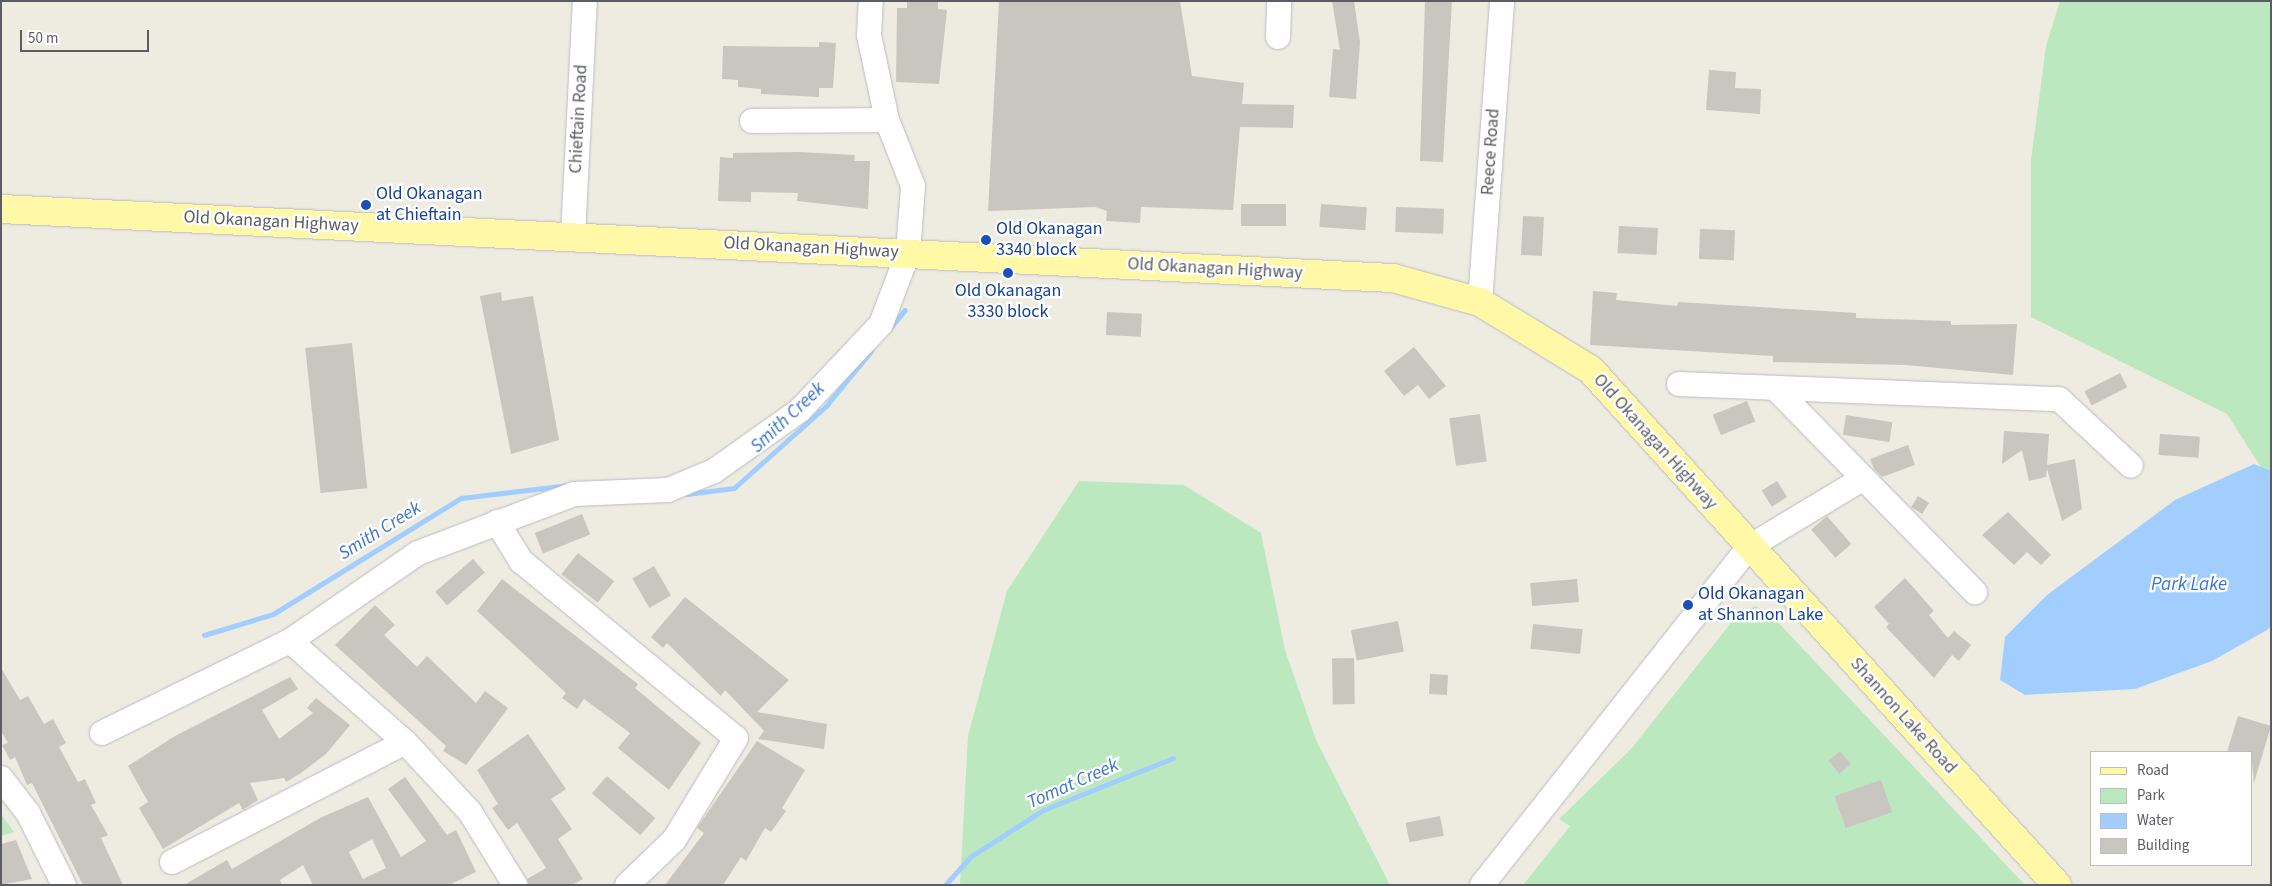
<!DOCTYPE html>
<style>
body{margin:0}
#map{position:relative;width:2272px;height:886px;overflow:hidden;background:#eeece1;font-family:"Source Sans 3",sans-serif}
div>[style]{position:absolute}
[style*='--x']{left:calc(var(--x)*1px);top:calc(var(--y)*1px);width:calc(var(--w)*1px);rotate:calc(var(--a)*1deg)}
.green>*{inset:0;background:#bce8bf}
.water>*{inset:0;background:#a1ceff}
.stream>*{height:5px;margin:-2.5px;padding:0 2.5px;transform-origin:2.5px;border-radius:2.5px;background:#a1ceff}
.building>*{inset:0;background:#c9c6bf;transform-origin:0 0}
.roads{filter:drop-shadow(0 0 1px #b9bbc2) drop-shadow(0 0 1px #b9bbc2)}
.minor>*{height:24px;margin:-12px;padding:0 12px;transform-origin:12px;border-radius:12px;background:#fff}
.major>*{height:28px;margin:-14px;padding:0 14px;transform-origin:14px;border-radius:14px;background:#fff8a6}
.dots>*{width:14px;height:14px;translate:-50% -50%;box-sizing:border-box;border:2px solid #fff;border-radius:50%}
span{translate:-50% -50%;white-space:nowrap;text-align:center;line-height:1.15;-webkit-text-stroke:4.5px #fff;paint-order:stroke}
.street-label{font-size:18px;color:#5a5d64}
.transit-label{font-size:18px;color:#164399}
.left{translate:0 -50%;text-align:left}
.water-label{font-size:19px;color:#3b75cb;font-style:italic}
.frame{position:absolute;inset:0;border:2px solid #5a5d64;pointer-events:none}
.legend{position:absolute;left:2090px;top:751px;width:162px;height:115px;box-sizing:border-box;background:#fff;border:1px solid #bdbec1;margin:0;padding:6px 9px;list-style:none;font-size:15px;color:#5a5d64}
.legend li{display:flex;align-items:center;gap:10px;height:25px}
.legend b{width:25px;border:1px solid #bdbec1}
.scale{position:absolute;left:20px;top:30px;width:129px;height:22px;box-sizing:border-box;border:2px solid #5a5d64;border-top:0;padding-left:6px;font-size:15px;line-height:18px;white-space:nowrap;color:#5a5d64;-webkit-text-stroke:4px #fff;paint-order:stroke}
</style>
<div id="map">
<div class="green">
<i style="clip-path:polygon(2060px 1px,2271px 1px,2271px 483px,2227px 414px,2031px 317px,2031px 160px,2046px 46px)"></i>
<i style="clip-path:polygon(1079px 481px,1184px 485px,1261px 533px,1285px 650px,1316px 740px,1390px 885px,960px 885px,968px 736px,1007px 591px)"></i>
<i style="clip-path:polygon(1756px 606px,1773px 617px,2025px 885px,1523px 885px,1570px 826px,1559px 819px,1631px 749px,1738px 614px)"></i>
<i style="clip-path:polygon(1px 814px,14px 832px,1px 836px)"></i>
</div>
<div class="water">
<i style="clip-path:polygon(2254px 464px,2271px 471px,2271px 626px,2267px 630px,2212px 661px,2135px 689px,2025px 695px,2000px 680px,2005px 637px,2047px 595px,2175px 500px)"></i>
</div>
<div class="stream">
<i style="--x:891;--y:327;--w:22;--a:-51"></i>
<i style="--x:687;--y:494;--w:47;--a:-7.3"></i>
<i style="--x:734;--y:488;--w:123;--a:-41.7"></i>
<i style="--x:826;--y:406;--w:71;--a:-50.7"></i>
<i style="--x:204;--y:635;--w:72;--a:-16.9"></i>
<i style="--x:273;--y:614;--w:221;--a:-31.7"></i>
<i style="--x:461;--y:498;--w:117;--a:-6.9"></i>
<i style="--x:945;--y:885;--w:38;--a:-48"></i>
<i style="--x:970;--y:857;--w:87;--a:-32.8"></i>
<i style="--x:1043;--y:810;--w:140;--a:-21.8"></i>
</div>
<div class="building">
<i style="clip-path:polygon(907px 1px,938px 1px,938px 9px,947px 10px,939px 84px,896px 82px,897px 8px,907px 8px)"></i>
<i style="clip-path:polygon(999px 1px,1180px 1px,1192px 76px,1244px 83px,1242px 104px,1294px 105px,1293px 128px,1240px 127px,1233px 210px,1141px 207px,1140px 223px,1106px 221px,1107px 211px,1095px 207px,988px 211px)"></i>
<i style="clip-path:polygon(1332px 1px,1354px 1px,1360px 42px,1356px 99px,1329px 97px,1333px 49px,1340px 50px)"></i>
<i style="clip-path:polygon(1425px 1px,1452px 1px,1443px 162px,1420px 161px)"></i>
<i style="clip-path:polygon(819px 42px,836px 43px,833px 88px,819px 88px,819px 97px,761px 94px,761px 89px,738px 87px,738px 80px,722px 79px,723px 46px,819px 47px)"></i>
<i style="clip-path:polygon(1709px 70px,1736px 72px,1735px 88px,1761px 89px,1760px 114px,1706px 110px)"></i>
<i style="clip-path:polygon(799px 152px,855px 155px,854px 161px,870px 161px,868px 209px,797px 201px,798px 193px,751px 192px,751px 202px,718px 201px,720px 157px,733px 158px,733px 153px)"></i>
<i style="left:1241px;top:204px;width:45px;height:22px"></i>
<i style="left:1321px;top:204px;width:46px;height:23px;rotate:4deg"></i>
<i style="left:1396px;top:207px;width:48px;height:25px;rotate:2deg"></i>
<i style="left:1523px;top:216px;width:21px;height:39px;rotate:3deg"></i>
<i style="left:1619px;top:226px;width:39px;height:27px;rotate:3deg"></i>
<i style="left:1700px;top:229px;width:35px;height:30px;rotate:2deg"></i>
<i style="clip-path:polygon(1593px 291px,1617px 293px,1616px 300px,1677px 306px,1678px 302px,1856px 313px,1856px 318px,1951px 321px,1951px 325px,2017px 324px,2013px 375px,1906px 365px,1773px 362px,1773px 356px,1590px 345px)"></i>
<i style="clip-path:polygon(501px 292px,502px 301px,533px 296px,559px 440px,511px 454px,480px 296px)"></i>
<i style="left:1107px;top:312px;width:35px;height:23px;rotate:3deg"></i>
<i style="left:352px;top:343px;width:146px;height:47px;rotate:84deg"></i>
<i style="clip-path:polygon(1414px 347px,1446px 386px,1429px 399px,1418px 385px,1404px 396px,1384px 371px)"></i>
<i style="left:2120px;top:373px;width:16px;height:40px;rotate:63deg"></i>
<i style="left:1747px;top:401px;width:22px;height:37px;rotate:68deg"></i>
<i style="left:1480px;top:414px;width:48px;height:31px;rotate:82deg"></i>
<i style="left:1846px;top:415px;width:47px;height:20px;rotate:9deg"></i>
<i style="clip-path:polygon(2004px 431px,2049px 434px,2047px 465px,2075px 459px,2082px 509px,2062px 521px,2047px 469px,2046px 477px,2029px 481px,2022px 450px,2002px 464px)"></i>
<i style="left:2160px;top:434px;width:40px;height:21px;rotate:4deg"></i>
<i style="clip-path:polygon(1908px 445px,1915px 465px,1882px 477px,1874px 469px,1870px 459px)"></i>
<i style="left:1777px;top:481px;width:19px;height:18px;rotate:58deg"></i>
<i style="left:1918px;top:496px;width:13px;height:13px;rotate:32deg"></i>
<i style="clip-path:polygon(2008px 512px,2051px 555px,2041px 565px,2027px 552px,2014px 565px,1982px 535px)"></i>
<i style="left:582px;top:514px;width:22px;height:51px;rotate:68deg"></i>
<i style="left:1827px;top:516px;width:37px;height:21px;rotate:49deg"></i>
<i style="left:578px;top:553px;width:46px;height:27px;rotate:38deg"></i>
<i style="left:473px;top:559px;width:18px;height:50px;rotate:49deg"></i>
<i style="left:654px;top:566px;width:34px;height:25px;rotate:60deg"></i>
<i style="clip-path:polygon(1905px 578px,1934px 611px,1929px 615px,1948px 638px,1954px 631px,1971px 645px,1959px 661px,1952px 655px,1934px 678px,1886px 627px,1889px 624px,1874px 607px)"></i>
<i style="clip-path:polygon(502px 579px,638px 684px,635px 688px,701px 743px,669px 790px,618px 748px,630px 733px,584px 699px,577px 709px,562px 698px,566px 693px,477px 611px)"></i>
<i style="left:1577px;top:579px;width:23px;height:47px;rotate:85deg"></i>
<i style="clip-path:polygon(685px 597px,789px 680px,757px 712px,827px 724px,824px 749px,758px 739px,764px 731px,725px 690px,721px 696px,667px 643px,663px 648px,651px 637px)"></i>
<i style="clip-path:polygon(375px 605px,395px 625px,384px 635px,417px 667px,427px 656px,476px 703px,485px 691px,508px 708px,466px 765px,443px 751px,446px 746px,335px 645px)"></i>
<i style="left:1398px;top:621px;width:31px;height:48px;rotate:79deg"></i>
<i style="left:1533px;top:624px;width:50px;height:25px;rotate:6deg"></i>
<i style="left:1354px;top:658px;width:46px;height:22px;rotate:89deg"></i>
<i style="clip-path:polygon(1px 668px,20px 700px,28px 696px,44px 724px,53px 719px,66px 743px,59px 747px,78px 782px,85px 779px,96px 803px,91px 805px,108px 835px,101px 838px,123px 885px,83px 885px,32px 783px,27px 785px,15px 757px,10px 760px,2px 745px,8px 743px,1px 731px)"></i>
<i style="left:1430px;top:674px;width:18px;height:20px;rotate:3deg"></i>
<i style="clip-path:polygon(290px 677px,298px 689px,262px 710px,279px 739px,313px 713px,307px 708px,316px 698px,350px 725px,326px 754px,301px 773px,286px 782px,284px 778px,250px 783px,258px 800px,243px 810px,239px 803px,163px 849px,139px 808px,148px 802px,128px 766px,175px 736px)"></i>
<i style="clip-path:polygon(2238px 716px,2271px 726px,2254px 783px,2251px 752px,2227px 752px)"></i>
<i style="clip-path:polygon(528px 734px,566px 789px,551px 799px,572px 829px,558px 839px,583px 879px,572px 885px,529px 885px,527px 879px,546px 868px,517px 823px,508px 830px,492px 808px,498px 804px,477px 770px)"></i>
<i style="clip-path:polygon(757px 741px,805px 770px,782px 808px,786px 811px,771px 832px,765px 828px,746px 861px,741px 857px,723px 885px,665px 885px,704px 833px,697px 828px)"></i>
<i style="left:1840px;top:751px;width:17px;height:15px;rotate:50deg"></i>
<i style="left:607px;top:776px;width:64px;height:23px;rotate:41deg"></i>
<i style="clip-path:polygon(evenodd,405px 777px,447px 835px,456px 830px,476px 872px,449px 885px,313px 885px,303px 865px,280px 880px,282px 885px,184px 885px,227px 860px,232px 869px,320px 818px,368px 797px,401px 857px,426px 841px,388px 789px,405px 777px,372px 839px,386px 868px,363px 879px,349px 852px,372px 839px)"></i>
<i style="left:1881px;top:780px;width:34px;height:49px;rotate:71deg"></i>
<i style="left:1440px;top:816px;width:20px;height:35px;rotate:79deg"></i>
<i style="clip-path:polygon(16px 840px,32px 879px,1px 885px,1px 844px)"></i>
</div>
<div class="roads">
<div class="minor">
<i style="--x:1278;--y:37;--w:36;--a:-88"></i>
<i style="--x:752;--y:121;--w:135;--a:-0.4"></i>
<i style="--x:573;--y:236;--w:235;--a:-87.1"></i>
<i style="--x:1480;--y:302;--w:302;--a:-85.8"></i>
<i style="--x:1679;--y:384;--w:380;--a:2.3"></i>
<i style="--x:2059;--y:399;--w:98;--a:42.9"></i>
<i style="--x:1775;--y:388;--w:286;--a:45.6"></i>
<i style="--x:497;--y:522;--w:46;--a:58.4"></i>
<i style="--x:521;--y:561;--w:278;--a:39.5"></i>
<i style="--x:736;--y:738;--w:119;--a:121.3"></i>
<i style="--x:674;--y:840;--w:65;--a:136.2"></i>
<i style="--x:290;--y:641;--w:153;--a:41.3"></i>
<i style="--x:405;--y:742;--w:96;--a:47.1"></i>
<i style="--x:470;--y:812;--w:86;--a:58.3"></i>
<i style="--x:102;--y:733;--w:209;--a:-26.1"></i>
<i style="--x:290;--y:641;--w:155;--a:-34.5"></i>
<i style="--x:418;--y:553;--w:167;--a:-20.7"></i>
<i style="--x:574;--y:494;--w:94;--a:-2.4"></i>
<i style="--x:668;--y:490;--w:50;--a:-22.4"></i>
<i style="--x:714;--y:471;--w:105;--a:-35.3"></i>
<i style="--x:800;--y:410;--w:118;--a:-46.7"></i>
<i style="--x:881;--y:324;--w:76;--a:-69.2"></i>
<i style="--x:908;--y:253;--w:67;--a:-85.7"></i>
<i style="--x:913;--y:186;--w:71;--a:-111.5"></i>
<i style="--x:887;--y:120;--w:87;--a:-102"></i>
<i style="--x:869;--y:35;--w:34;--a:-87"></i>
<i style="--x:1;--y:778;--w:44;--a:52.4"></i>
<i style="--x:28;--y:813;--w:80;--a:63.4"></i>
<i style="--x:172;--y:862;--w:262;--a:-27.2"></i>
<i style="--x:1482;--y:885;--w:431;--a:-51.7"></i>
<i style="--x:1749;--y:547;--w:132;--a:-31"></i>
</div>
<div class="major">
<i style="--x:1;--y:209;--w:1394;--a:2.84"></i>
<i style="--x:1393;--y:278;--w:90;--a:15.4"></i>
<i style="--x:1480;--y:302;--w:130;--a:31.5"></i>
<i style="--x:1591;--y:370;--w:695;--a:47.86"></i>
</div>
</div>
<div class="dots">
<i style="left:366px;top:205px;background:#1a4fb4"></i>
<i style="left:986px;top:240px;background:#1a4fb4"></i>
<i style="left:1008px;top:273px;background:#1a4fb4"></i>
<i style="left:1688px;top:605px;background:#1a4fb4"></i>
</div>
<div class="street-label">
<span style="left:579px;top:119px;rotate:-87deg">Chieftain Road</span>
<span style="left:1491px;top:152px;rotate:-86deg">Reece Road</span>
<span style="left:271px;top:222px;rotate:3deg">Old Okanagan Highway</span>
<span style="left:811px;top:248px;rotate:3deg">Old Okanagan Highway</span>
<span style="left:1215px;top:269px;rotate:3deg">Old Okanagan Highway</span>
<span style="left:1655px;top:442px;rotate:48deg">Old Okanagan Highway</span>
<span style="left:1903px;top:716px;rotate:48deg">Shannon Lake Road</span>
</div>
<div class="transit-label">
<span class="left" style="left:376px;top:205px">Old Okanagan<br>at Chieftain</span>
<span class="left" style="left:996px;top:240px">Old Okanagan<br>3340 block</span>
<span style="left:1008px;top:302px">Old Okanagan<br>3330 block</span>
<span class="left" style="left:1698px;top:605px">Old Okanagan<br>at Shannon Lake</span>
</div>
<div class="water-label">
<span style="left:788px;top:418px;rotate:-43deg">Smith Creek</span>
<span style="left:380px;top:531px;rotate:-32deg">Smith Creek</span>
<span style="left:2189px;top:585px">Park Lake</span>
<span style="left:1073px;top:784px;rotate:-24deg">Tomat Creek</span>
</div>
<div class="frame"></div>
<ul class="legend">
<li><b style="height:6px;background:#fff8a6"></b>Road</li>
<li><b style="height:14px;background:#bce8bf"></b>Park</li>
<li><b style="height:14px;background:#a1ceff"></b>Water</li>
<li><b style="height:14px;background:#c9c6bf"></b>Building</li>
</ul>
<div class="scale">50 m</div>
</div>
